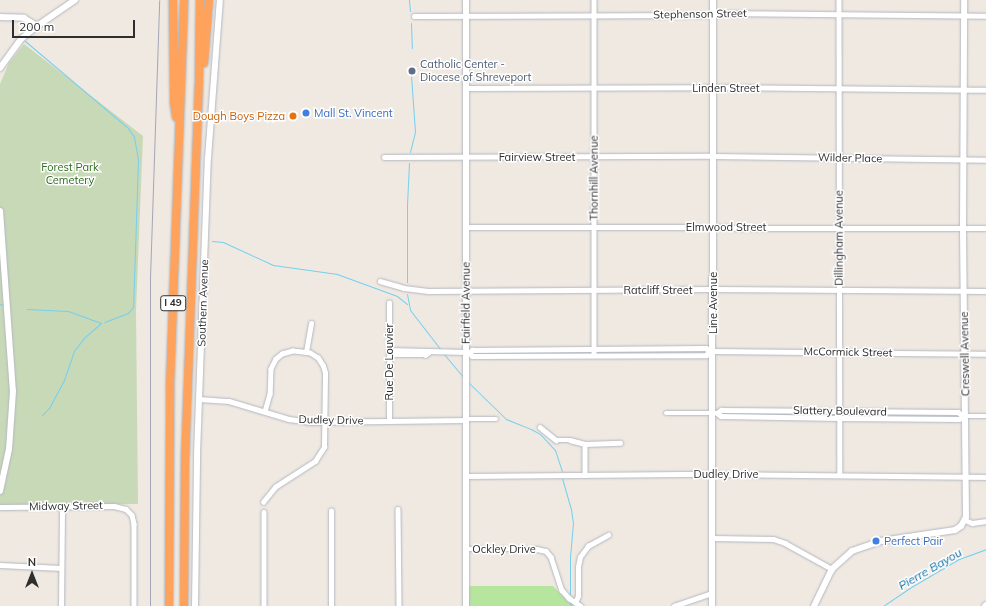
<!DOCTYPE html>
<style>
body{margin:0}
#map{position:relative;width:986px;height:606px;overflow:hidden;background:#efe9e1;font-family:Mulish,sans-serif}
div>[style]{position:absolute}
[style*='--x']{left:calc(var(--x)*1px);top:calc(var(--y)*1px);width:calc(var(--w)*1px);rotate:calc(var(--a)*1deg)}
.green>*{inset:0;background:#b6e59e}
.cemetery>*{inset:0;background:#c8d9b8}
.stream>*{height:1px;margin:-0.5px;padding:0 0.5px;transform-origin:0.5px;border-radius:0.5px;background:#75cff0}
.roads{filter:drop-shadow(0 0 1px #b4b7c1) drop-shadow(0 0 1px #b4b7c1)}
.street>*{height:4.5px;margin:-2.25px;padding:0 2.25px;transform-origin:2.25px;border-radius:2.25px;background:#fff}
.secondary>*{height:6px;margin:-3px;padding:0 3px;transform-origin:3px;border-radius:3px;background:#fff}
.highway>*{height:8px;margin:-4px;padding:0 4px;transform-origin:4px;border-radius:4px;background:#ffa35c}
.rail>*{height:1px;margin:-0.5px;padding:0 0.5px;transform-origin:0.5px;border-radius:0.5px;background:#a3a6b8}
.dots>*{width:11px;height:11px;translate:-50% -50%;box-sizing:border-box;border:2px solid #fff;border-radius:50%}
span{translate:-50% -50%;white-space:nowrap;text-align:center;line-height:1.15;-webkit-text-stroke:3px #fff;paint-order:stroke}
.shield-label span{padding:1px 3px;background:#fff;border:1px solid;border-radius:3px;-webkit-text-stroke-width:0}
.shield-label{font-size:10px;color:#2e2e2e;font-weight:700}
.street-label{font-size:11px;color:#2e2e2e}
.service-label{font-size:11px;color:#4e5e75}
.left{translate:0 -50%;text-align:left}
.shop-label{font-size:11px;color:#366cbe}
.food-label{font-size:11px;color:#c56008}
.right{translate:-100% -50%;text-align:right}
.park-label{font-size:11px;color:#2c6e1b}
.water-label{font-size:12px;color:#0d6fa3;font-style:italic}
.north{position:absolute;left:12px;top:554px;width:40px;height:40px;-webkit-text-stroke:3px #fff;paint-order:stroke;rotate:0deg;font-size:11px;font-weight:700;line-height:16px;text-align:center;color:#2e2e2e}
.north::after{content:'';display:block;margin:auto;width:14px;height:18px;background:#2e2e2e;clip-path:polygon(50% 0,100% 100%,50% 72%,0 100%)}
.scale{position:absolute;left:12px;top:20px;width:123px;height:18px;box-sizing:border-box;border:2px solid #2e2e2e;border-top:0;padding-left:5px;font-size:12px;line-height:14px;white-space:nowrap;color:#2e2e2e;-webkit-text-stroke:3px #fff;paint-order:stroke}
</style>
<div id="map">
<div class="green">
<i style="clip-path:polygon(469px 586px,553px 586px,568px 602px,577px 606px,469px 606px)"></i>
</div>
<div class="cemetery">
<i style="clip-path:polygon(24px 44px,143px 136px,136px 311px,138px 504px,0 505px,0 84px,9px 63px)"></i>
</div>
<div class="stream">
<i style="--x:409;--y:0;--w:11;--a:85"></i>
<i style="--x:411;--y:23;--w:25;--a:88"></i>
<i style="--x:25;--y:41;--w:135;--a:40.2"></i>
<i style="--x:128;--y:128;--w:11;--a:56"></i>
<i style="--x:134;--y:137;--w:23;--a:80"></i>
<i style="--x:138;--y:160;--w:147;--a:91.9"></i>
<i style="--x:133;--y:307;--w:8;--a:130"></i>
<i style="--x:128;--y:313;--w:25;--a:159"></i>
<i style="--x:410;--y:152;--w:21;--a:-76"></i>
<i style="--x:415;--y:132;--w:57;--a:-94"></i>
<i style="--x:212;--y:241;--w:11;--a:5"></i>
<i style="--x:223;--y:242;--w:55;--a:24.7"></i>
<i style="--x:273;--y:265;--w:65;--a:8"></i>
<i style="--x:337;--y:274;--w:64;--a:20.1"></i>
<i style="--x:397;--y:296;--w:13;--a:39"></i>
<i style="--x:407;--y:282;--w:77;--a:-90"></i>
<i style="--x:407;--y:205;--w:42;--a:-87.3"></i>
<i style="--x:407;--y:294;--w:16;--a:79"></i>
<i style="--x:410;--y:310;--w:51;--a:52.2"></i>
<i style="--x:0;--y:304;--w:3;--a:18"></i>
<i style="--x:27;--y:309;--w:41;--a:2.8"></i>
<i style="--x:68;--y:311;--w:35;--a:20"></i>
<i style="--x:101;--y:323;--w:23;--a:139"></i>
<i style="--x:84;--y:338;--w:16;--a:128"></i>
<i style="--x:74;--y:351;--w:31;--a:109"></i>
<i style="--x:64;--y:380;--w:32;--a:118"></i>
<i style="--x:49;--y:408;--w:10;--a:135"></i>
<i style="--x:443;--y:353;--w:33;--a:50"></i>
<i style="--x:469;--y:383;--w:52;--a:44.2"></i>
<i style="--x:506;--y:419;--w:27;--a:22"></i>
<i style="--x:531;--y:429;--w:10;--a:29"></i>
<i style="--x:540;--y:434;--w:22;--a:47"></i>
<i style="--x:555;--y:450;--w:22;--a:72"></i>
<i style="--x:562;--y:478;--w:32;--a:74"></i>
<i style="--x:571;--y:509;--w:14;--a:82"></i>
<i style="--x:573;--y:523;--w:35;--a:95"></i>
<i style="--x:570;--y:558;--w:36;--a:90"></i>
<i style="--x:570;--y:603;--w:3;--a:72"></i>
<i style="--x:883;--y:606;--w:34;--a:-34"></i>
<i style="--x:911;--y:587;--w:56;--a:-30.3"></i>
<i style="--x:959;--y:559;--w:29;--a:-20"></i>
</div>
<div class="roads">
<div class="street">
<i style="--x:594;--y:0;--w:355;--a:90"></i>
<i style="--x:839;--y:0;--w:475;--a:89.9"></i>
<i style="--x:414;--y:16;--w:292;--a:-0.2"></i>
<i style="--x:706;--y:15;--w:14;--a:-8"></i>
<i style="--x:720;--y:13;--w:266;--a:0.6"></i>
<i style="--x:466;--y:88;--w:247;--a:-0.2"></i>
<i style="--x:713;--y:87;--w:273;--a:0.6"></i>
<i style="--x:384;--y:157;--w:329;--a:-0.2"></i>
<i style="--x:713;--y:156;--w:273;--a:0.8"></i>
<i style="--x:466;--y:227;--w:520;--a:0.11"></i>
<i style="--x:380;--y:281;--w:25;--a:16"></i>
<i style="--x:404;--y:288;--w:26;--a:7"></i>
<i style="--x:430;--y:291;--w:283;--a:-0.4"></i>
<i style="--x:713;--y:289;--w:273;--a:0.4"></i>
<i style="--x:389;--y:350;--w:77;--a:1.5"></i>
<i style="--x:466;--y:352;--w:4;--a:0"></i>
<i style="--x:470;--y:352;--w:3;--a:-45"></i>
<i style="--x:472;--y:350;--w:234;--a:-0.5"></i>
<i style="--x:706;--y:348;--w:4;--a:45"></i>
<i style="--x:709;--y:351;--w:4;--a:0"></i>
<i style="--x:713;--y:351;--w:273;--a:0.6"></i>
<i style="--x:306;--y:352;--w:29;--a:-80"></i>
<i style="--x:470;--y:352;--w:4;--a:63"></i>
<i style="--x:472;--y:356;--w:234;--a:-0.2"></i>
<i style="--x:706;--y:355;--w:5;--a:-53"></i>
<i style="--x:389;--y:355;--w:36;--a:0"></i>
<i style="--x:425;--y:355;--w:5;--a:-37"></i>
<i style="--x:199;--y:399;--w:30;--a:4"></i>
<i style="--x:229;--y:401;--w:63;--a:16.7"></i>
<i style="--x:289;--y:419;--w:21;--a:8"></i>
<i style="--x:310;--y:422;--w:156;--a:-0.7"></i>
<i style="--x:666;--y:413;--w:51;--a:0"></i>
<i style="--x:717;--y:413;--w:5;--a:37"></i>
<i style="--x:721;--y:416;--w:118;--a:1"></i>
<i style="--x:839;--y:418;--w:120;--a:0.5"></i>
<i style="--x:959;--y:419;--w:5;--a:-37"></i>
<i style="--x:963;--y:416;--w:23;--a:0"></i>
<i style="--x:717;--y:413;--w:5;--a:-37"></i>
<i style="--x:721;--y:410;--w:237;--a:0.5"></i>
<i style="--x:958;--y:412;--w:6;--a:39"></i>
<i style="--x:466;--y:419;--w:30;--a:0"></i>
<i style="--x:389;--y:421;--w:118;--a:-90"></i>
<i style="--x:540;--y:427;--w:21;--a:39"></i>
<i style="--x:556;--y:440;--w:14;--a:0"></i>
<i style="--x:570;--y:440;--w:16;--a:15"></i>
<i style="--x:585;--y:444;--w:35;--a:-2"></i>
<i style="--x:585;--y:444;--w:31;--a:90"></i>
<i style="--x:466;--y:476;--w:246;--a:-0.5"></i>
<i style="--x:712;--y:474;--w:274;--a:0.6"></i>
<i style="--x:263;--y:502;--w:19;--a:-51"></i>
<i style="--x:275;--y:487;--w:48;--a:-33"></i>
<i style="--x:315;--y:461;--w:17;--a:-57"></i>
<i style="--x:324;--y:447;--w:74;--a:-89.2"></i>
<i style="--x:325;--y:373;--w:7;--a:-106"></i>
<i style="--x:323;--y:366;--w:9;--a:-122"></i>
<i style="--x:318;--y:358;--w:9;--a:-148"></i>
<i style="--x:310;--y:353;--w:17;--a:-173"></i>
<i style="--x:293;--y:351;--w:11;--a:165"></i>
<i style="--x:282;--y:354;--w:8;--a:140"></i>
<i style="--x:276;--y:359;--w:11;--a:117"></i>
<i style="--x:271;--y:369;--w:25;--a:92"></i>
<i style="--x:270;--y:394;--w:18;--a:106"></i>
<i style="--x:0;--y:507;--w:114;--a:-0.5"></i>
<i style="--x:114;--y:506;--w:12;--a:14"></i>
<i style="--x:126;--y:509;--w:8;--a:45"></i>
<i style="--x:132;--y:515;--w:9;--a:77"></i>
<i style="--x:134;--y:524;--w:82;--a:90"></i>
<i style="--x:398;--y:509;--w:97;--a:89.4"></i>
<i style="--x:264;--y:512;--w:94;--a:90"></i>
<i style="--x:965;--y:520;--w:8;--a:23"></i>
<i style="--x:972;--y:523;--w:14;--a:-8"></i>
<i style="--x:712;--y:538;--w:61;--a:0.9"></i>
<i style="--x:773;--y:539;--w:13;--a:18"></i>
<i style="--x:785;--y:543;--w:54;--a:29"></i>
<i style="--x:466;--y:549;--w:71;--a:0"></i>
<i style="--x:537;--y:549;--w:9;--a:13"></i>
<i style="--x:546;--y:551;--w:8;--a:50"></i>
<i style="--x:551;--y:557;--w:35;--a:72"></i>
<i style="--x:562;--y:590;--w:11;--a:49"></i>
<i style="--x:569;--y:598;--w:14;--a:34"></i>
<i style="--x:0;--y:565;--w:61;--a:2.8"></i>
<i style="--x:575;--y:603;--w:8;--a:-67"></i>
<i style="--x:578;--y:596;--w:29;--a:-90"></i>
<i style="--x:578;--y:567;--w:10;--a:-79"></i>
<i style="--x:580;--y:557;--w:14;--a:-54"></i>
<i style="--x:588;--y:546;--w:23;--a:-29"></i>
<i style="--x:61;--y:606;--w:100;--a:-89.4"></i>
<i style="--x:331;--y:606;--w:95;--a:-90"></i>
<i style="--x:674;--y:606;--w:40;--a:-18.9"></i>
</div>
<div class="secondary">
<i style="--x:0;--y:17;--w:24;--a:2"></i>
<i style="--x:24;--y:18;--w:15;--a:32"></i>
<i style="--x:0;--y:68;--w:36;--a:-54"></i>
<i style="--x:21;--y:39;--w:21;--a:-39"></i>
<i style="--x:37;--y:26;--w:46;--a:-34.4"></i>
<i style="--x:0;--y:211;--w:180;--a:85.9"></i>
<i style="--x:13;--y:391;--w:58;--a:93.9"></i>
<i style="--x:9;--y:449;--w:43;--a:102.1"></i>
<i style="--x:195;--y:606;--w:152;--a:-89.2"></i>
<i style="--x:197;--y:454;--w:296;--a:-87.9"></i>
<i style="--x:208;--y:158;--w:158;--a:-85.7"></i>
<i style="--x:466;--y:606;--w:606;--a:-90"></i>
<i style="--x:712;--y:606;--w:606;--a:-89.91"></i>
<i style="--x:814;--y:606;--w:41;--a:-64.1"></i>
<i style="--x:832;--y:569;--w:27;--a:-42"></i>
<i style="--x:852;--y:551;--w:31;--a:-19"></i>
<i style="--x:881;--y:541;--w:75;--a:-8.5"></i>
<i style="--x:955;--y:530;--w:7;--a:-34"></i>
<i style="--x:961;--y:526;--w:10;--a:-61"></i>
<i style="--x:966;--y:517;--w:290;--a:-90.6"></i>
<i style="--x:963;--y:227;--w:227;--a:-89.7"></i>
<i style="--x:985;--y:606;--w:1;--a:-45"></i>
</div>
<div class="highway">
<i style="--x:173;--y:0;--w:102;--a:89.4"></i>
<i style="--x:174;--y:102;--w:15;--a:82"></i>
<i style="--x:204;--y:63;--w:63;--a:-85.5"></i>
<i style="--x:169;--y:606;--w:220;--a:-89.7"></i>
<i style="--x:170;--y:386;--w:386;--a:-87.9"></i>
<i style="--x:184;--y:606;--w:144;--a:-89.6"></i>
<i style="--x:185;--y:462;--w:380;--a:-87.9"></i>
<i style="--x:199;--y:82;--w:82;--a:-89.3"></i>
</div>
</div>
<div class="rail">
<i style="--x:150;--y:606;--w:328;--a:-90"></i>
<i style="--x:150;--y:278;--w:278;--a:-88.1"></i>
</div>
<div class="dots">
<i style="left:412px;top:71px;background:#5c6f8a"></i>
<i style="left:306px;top:113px;background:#3f7fe0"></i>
<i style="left:293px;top:116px;background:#e8710a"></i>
<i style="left:876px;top:541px;background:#3f7fe0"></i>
</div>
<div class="shield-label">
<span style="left:173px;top:303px">I 49</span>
</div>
<div class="street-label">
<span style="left:700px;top:14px;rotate:-1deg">Stephenson Street</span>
<span style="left:726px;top:88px">Linden Street</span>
<span style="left:537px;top:157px">Fairview Street</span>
<span style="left:850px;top:158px;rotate:1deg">Wilder Place</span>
<span style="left:594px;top:178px;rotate:-90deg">Thornhill Avenue</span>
<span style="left:726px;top:227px">Elmwood Street</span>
<span style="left:839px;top:238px;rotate:-90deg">Dillingham Avenue</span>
<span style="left:658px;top:290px">Ratcliff Street</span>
<span style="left:203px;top:303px;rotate:-88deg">Southern Avenue</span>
<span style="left:466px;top:303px;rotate:-90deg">Fairfield Avenue</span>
<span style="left:713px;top:303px;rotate:-90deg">Line Avenue</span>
<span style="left:848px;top:352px;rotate:1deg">McCormick Street</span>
<span style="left:965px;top:354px;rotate:-91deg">Creswell Avenue</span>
<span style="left:389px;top:362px;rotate:-90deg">Rue De Louvier</span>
<span style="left:840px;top:411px;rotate:1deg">Slattery Boulevard</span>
<span style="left:331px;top:420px;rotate:1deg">Dudley Drive</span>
<span style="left:726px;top:474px">Dudley Drive</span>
<span style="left:66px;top:506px;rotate:-1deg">Midway Street</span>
<span style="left:504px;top:549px">Ockley Drive</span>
</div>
<div class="service-label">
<span class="left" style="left:420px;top:71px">Catholic Center -<br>Diocese of Shreveport</span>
</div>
<div class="shop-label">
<span class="left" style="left:314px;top:113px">Mall St. Vincent</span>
<span class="left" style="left:884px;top:541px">Perfect Pair</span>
</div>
<div class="food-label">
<span class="right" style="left:285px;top:116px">Dough Boys Pizza</span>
</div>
<div class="park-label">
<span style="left:70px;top:174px">Forest Park<br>Cemetery</span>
</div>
<div class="water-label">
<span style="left:930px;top:569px;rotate:-30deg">Pierre Bayou</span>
</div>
<div class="north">N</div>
<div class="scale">200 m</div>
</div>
